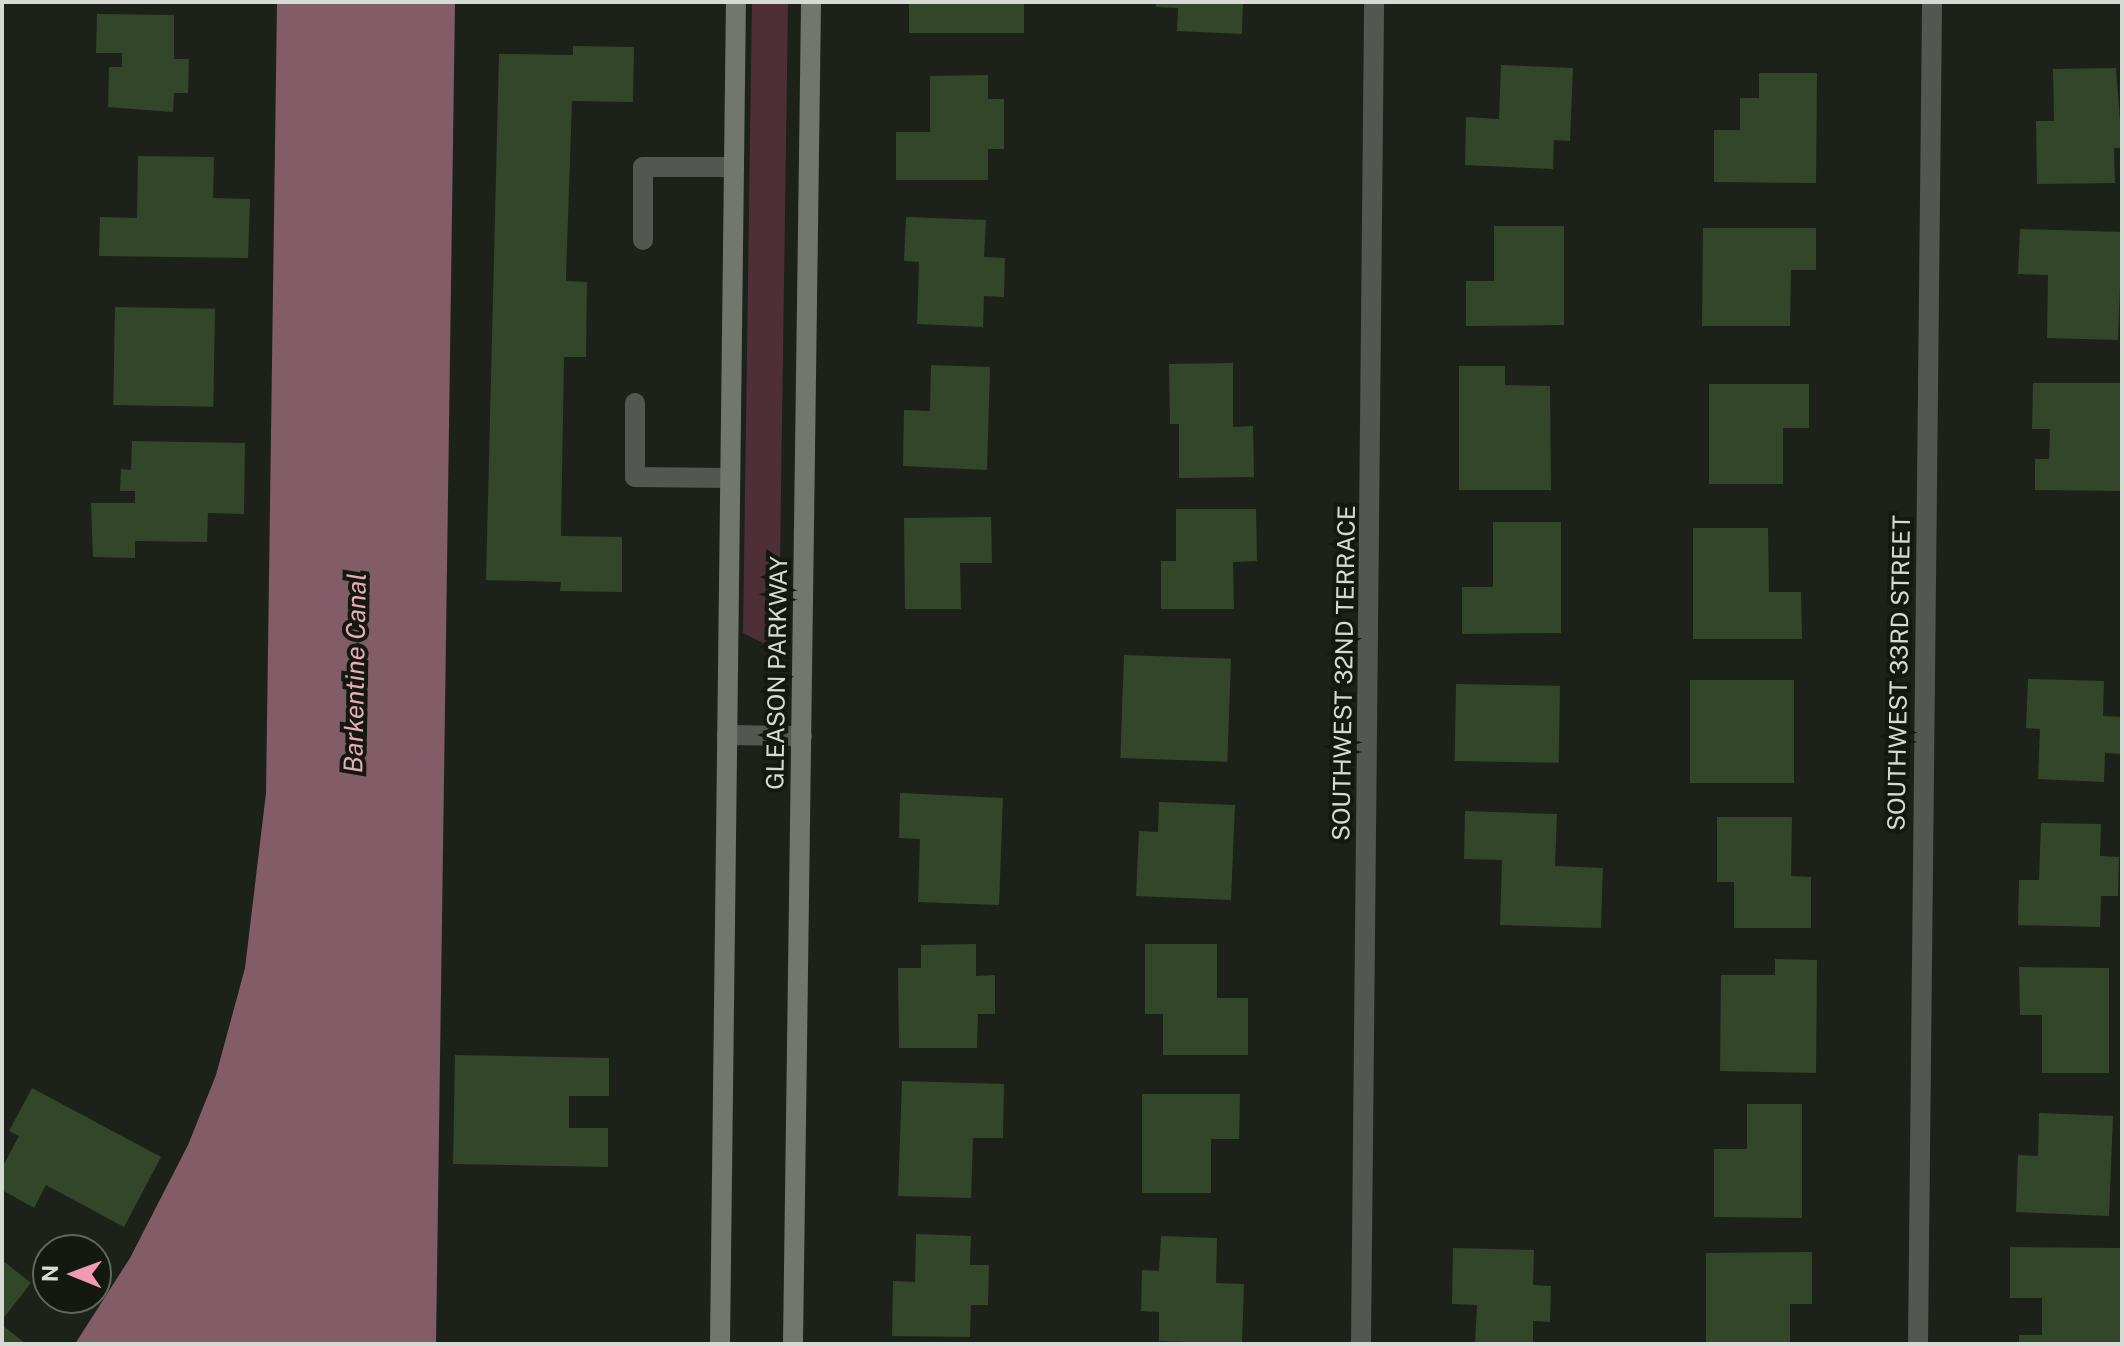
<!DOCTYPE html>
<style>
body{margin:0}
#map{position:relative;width:2124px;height:1346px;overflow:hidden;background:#1c2119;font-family:"Public Sans",sans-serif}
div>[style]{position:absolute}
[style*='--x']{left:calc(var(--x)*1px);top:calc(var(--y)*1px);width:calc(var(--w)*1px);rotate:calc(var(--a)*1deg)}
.green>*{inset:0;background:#4e2f38}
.water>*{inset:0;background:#825c67}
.building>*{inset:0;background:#34462a;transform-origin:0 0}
.service>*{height:20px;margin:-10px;padding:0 10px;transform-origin:10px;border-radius:10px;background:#545652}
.minor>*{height:20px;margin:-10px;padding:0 10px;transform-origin:10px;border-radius:10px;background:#545652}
.secondary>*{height:20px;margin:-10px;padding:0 10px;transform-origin:10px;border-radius:10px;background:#71766f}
span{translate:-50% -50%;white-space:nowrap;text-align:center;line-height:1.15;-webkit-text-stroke:8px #131810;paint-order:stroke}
.street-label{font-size:24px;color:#d6dad4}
.water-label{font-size:26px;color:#eba9bc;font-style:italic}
.frame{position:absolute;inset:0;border:4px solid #d6dad4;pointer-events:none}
.north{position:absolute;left:32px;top:1234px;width:80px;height:80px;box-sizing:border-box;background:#131810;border:2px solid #61665e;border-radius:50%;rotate:271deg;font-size:22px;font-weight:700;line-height:32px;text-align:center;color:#d6dad4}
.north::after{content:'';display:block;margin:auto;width:28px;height:36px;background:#f09ab5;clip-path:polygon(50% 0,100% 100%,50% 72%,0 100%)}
</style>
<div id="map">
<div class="green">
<i style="clip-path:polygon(752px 2px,788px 2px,779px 633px,763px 643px,743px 633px)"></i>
</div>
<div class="water">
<i style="clip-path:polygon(277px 2px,455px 2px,436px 1344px,75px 1344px,130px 1258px,188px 1145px,216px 1075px,245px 968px,266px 793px)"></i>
</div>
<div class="building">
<i style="left:909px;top:2px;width:115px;height:31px"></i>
<i style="clip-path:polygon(1156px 2px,1243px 2px,1242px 34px,1177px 31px,1178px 8px,1156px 7px)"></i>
<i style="clip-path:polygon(97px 14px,174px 15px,174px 59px,189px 59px,188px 93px,174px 93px,173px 112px,108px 107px,109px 67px,122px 67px,122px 53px,96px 53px)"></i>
<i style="clip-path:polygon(573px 46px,634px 47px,633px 102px,572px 101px,566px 276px,566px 281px,587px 282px,586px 357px,564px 357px,561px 536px,622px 537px,622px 592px,560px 591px,561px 582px,486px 580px,499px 54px,573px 55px)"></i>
<i style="clip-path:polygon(1501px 65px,1573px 68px,1570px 141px,1554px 140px,1553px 169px,1465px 165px,1466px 117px,1499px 119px)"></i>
<i style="clip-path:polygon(2116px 68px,2122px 148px,2114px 148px,2115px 183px,2037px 184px,2036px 121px,2054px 121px,2053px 69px)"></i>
<i style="clip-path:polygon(1759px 73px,1817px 73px,1816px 183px,1714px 182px,1714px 130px,1740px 130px,1740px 98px,1759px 98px)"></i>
<i style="clip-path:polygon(988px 75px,988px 99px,1004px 99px,1004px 149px,988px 149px,988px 180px,896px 180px,896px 132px,930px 132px,930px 76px)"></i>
<i style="clip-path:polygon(138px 156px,214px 157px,213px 198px,250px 199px,248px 258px,99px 256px,100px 217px,137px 218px)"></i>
<i style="clip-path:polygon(906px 217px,986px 220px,984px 257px,1005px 258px,1004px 297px,984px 296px,983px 327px,917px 324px,919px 262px,904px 261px)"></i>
<i style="clip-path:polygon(1494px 226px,1564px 226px,1564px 325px,1466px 326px,1466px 281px,1494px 281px)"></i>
<i style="clip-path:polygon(1703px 228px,1816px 228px,1816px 270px,1791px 270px,1790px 326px,1702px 326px)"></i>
<i style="clip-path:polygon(2020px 229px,2122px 232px,2118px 340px,2047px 338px,2048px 275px,2018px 274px)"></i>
<i style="left:115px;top:307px;width:100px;height:98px;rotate:1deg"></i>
<i style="clip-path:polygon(1233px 363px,1233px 427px,1253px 426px,1254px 477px,1179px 478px,1179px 424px,1170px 424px,1169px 364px)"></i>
<i style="clip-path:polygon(931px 365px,990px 367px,987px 470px,903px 466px,904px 410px,930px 411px)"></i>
<i style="clip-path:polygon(1459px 366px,1505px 366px,1505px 385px,1550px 386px,1551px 490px,1459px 490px)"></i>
<i style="clip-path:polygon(2033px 383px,2122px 383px,2122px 491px,2035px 490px,2035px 459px,2049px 459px,2050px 429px,2032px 429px)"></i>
<i style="clip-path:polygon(1709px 384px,1809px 384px,1809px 428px,1783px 428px,1783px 484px,1709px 484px)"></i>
<i style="clip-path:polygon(132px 441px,245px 443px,244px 514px,208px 513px,207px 542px,135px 541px,135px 558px,93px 557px,91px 503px,135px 503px,135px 491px,120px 491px,121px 469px,131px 470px)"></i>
<i style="clip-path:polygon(1176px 509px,1256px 509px,1257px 561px,1233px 562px,1234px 609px,1161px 609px,1161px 561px,1176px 561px)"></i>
<i style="clip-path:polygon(991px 517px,992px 563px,960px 563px,961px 609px,905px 609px,904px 518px)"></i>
<i style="clip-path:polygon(1493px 522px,1561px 522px,1561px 633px,1462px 634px,1462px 587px,1493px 587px)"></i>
<i style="clip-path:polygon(1693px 528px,1768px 528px,1769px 592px,1801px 592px,1802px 639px,1693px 639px)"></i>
<i style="left:1124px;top:655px;width:107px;height:103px;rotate:2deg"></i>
<i style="clip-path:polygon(2028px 679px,2104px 681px,2103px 716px,2122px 717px,2122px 754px,2105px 753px,2104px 782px,2038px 779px,2040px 729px,2026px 728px)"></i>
<i style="left:1690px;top:680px;width:104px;height:103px"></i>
<i style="left:1456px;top:684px;width:104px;height:77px;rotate:1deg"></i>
<i style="clip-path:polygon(900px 793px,1003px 798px,999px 905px,918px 902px,920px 839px,899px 838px)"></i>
<i style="clip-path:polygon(1159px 802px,1235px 805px,1231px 900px,1136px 896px,1139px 831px,1158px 832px)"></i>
<i style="clip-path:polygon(1465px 811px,1557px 814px,1555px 866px,1603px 868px,1601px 928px,1500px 925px,1502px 860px,1464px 859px)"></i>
<i style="clip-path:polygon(1717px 817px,1792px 817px,1791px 876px,1811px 877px,1811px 928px,1734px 928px,1734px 882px,1717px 882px)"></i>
<i style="clip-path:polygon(2041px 823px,2101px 824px,2100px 856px,2119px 857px,2118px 896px,2101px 896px,2100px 927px,2018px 925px,2019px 880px,2039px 880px)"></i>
<i style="clip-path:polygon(976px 944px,976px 976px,995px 975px,995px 1014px,978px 1014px,977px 1048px,899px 1048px,898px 968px,921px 968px,921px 945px)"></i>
<i style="clip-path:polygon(1145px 944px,1217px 944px,1217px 998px,1248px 998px,1248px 1055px,1163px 1055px,1163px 1014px,1145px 1014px)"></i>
<i style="clip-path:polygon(1775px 959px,1817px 960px,1816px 1073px,1720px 1071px,1721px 975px,1775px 975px)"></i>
<i style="clip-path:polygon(2019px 967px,2109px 968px,2109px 1073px,2042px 1073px,2042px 1015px,2020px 1015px)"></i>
<i style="clip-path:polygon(455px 1055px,609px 1058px,609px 1096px,569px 1096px,569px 1128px,608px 1128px,608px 1167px,453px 1164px)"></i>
<i style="clip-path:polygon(902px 1081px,1004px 1084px,1003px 1138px,973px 1138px,971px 1198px,898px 1196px)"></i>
<i style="clip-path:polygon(32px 1088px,161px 1157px,124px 1227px,46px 1185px,34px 1208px,2px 1190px,2px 1168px,19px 1136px,9px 1131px)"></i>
<i style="clip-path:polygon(1142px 1094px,1240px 1094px,1239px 1139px,1211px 1139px,1211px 1193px,1142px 1193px)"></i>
<i style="clip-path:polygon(1747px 1104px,1802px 1104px,1802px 1218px,1714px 1217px,1714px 1149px,1747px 1149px)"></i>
<i style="clip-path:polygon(2039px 1113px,2113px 1116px,2109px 1216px,2016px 1212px,2018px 1155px,2038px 1156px)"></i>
<i style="clip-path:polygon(916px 1234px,971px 1236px,970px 1265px,989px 1265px,988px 1305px,971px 1305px,970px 1337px,892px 1336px,893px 1281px,915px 1282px)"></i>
<i style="clip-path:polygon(1161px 1236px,1217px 1238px,1216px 1283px,1244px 1284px,1242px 1344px,1159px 1341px,1159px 1312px,1141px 1311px,1142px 1270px,1159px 1271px)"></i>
<i style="clip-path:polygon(2010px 1247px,2122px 1248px,2122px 1344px,2019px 1344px,2019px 1335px,2042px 1335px,2042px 1298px,2010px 1298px)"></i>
<i style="clip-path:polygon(1453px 1248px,1534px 1250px,1533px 1285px,1551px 1286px,1550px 1322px,1533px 1321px,1533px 1344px,1475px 1344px,1477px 1305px,1452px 1304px)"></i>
<i style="clip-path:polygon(1812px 1252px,1812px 1304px,1790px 1304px,1790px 1344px,1706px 1344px,1706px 1253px)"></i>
<i style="clip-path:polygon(2px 1260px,31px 1283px,2px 1320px)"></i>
<i style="clip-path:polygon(2px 1325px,26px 1344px,2px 1344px)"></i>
</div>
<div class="service">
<i style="--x:643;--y:240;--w:73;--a:-90"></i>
<i style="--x:643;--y:167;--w:91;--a:0"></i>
<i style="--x:635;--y:403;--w:74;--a:90"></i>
<i style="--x:635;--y:477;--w:95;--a:0.6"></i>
<i style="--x:727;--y:735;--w:75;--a:0.8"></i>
</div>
<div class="minor">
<i style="--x:1361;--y:1344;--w:1342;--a:-89.44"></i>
<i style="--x:1918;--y:1344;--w:1342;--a:-89.4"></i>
</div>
<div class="secondary">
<i style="--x:720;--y:1344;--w:1342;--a:-89.32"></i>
<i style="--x:793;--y:1344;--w:1342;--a:-89.23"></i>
</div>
<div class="street-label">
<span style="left:777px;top:673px;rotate:-89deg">GLEASON PARKWAY</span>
<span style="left:1344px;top:673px;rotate:-89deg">SOUTHWEST 32ND TERRACE</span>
<span style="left:1899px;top:673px;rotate:-89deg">SOUTHWEST 33RD STREET</span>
</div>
<div class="water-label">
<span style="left:355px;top:673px;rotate:-89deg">Barkentine Canal</span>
</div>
<div class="frame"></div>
<div class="north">N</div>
</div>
